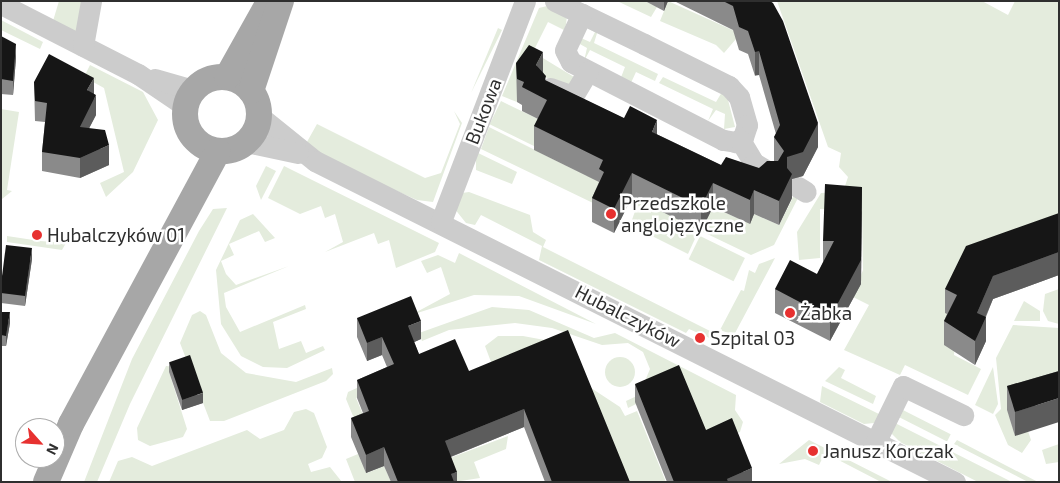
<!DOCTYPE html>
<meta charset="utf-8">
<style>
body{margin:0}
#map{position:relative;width:1060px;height:483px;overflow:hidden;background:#fff;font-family:"Exo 2",sans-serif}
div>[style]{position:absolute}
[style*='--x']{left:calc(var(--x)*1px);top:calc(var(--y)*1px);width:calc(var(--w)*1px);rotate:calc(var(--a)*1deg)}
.green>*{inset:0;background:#e4ecdd;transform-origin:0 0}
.round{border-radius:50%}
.minor>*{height:21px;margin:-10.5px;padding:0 10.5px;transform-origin:10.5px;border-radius:10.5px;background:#ccc}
.major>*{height:26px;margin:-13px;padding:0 13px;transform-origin:13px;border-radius:13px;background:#a7a7a7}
.major>.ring{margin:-13px;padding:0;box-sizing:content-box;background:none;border:26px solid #a7a7a7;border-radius:50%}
.wall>*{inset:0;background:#8a8a8a}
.shaded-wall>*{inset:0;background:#5c5c5c;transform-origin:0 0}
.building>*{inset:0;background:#161616;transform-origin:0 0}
.dots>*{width:14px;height:14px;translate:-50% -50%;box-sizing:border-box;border:2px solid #fff;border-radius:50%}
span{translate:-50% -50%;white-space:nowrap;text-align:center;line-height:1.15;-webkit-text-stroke:5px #fff;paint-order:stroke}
.street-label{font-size:19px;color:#2f2f2f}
.poi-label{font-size:19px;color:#2f2f2f}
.left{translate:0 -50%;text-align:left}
.frame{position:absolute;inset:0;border:2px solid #2f2f2f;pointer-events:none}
.north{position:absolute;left:15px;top:418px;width:50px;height:50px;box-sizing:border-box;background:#fff;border:1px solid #acacac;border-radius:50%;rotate:116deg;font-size:14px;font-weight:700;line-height:20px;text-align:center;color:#2f2f2f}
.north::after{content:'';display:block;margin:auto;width:18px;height:22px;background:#e73130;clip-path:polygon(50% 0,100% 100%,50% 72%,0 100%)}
</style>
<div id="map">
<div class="green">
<i style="clip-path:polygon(59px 1px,84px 1px,77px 33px,53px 21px)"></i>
<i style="clip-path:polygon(617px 1px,645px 1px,657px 7px,651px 17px)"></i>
<i style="clip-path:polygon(668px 1px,739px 33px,736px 39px,724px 53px,716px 45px,660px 21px)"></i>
<i style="clip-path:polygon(777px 1px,982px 1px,1008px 15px,1015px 1px,1059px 1px,1059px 237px,946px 313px,957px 319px,954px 355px,981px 369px,968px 395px,905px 365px,900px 375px,844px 350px,869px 305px,853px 297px,863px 270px,862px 211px,820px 209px,820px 258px,799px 260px,797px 232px,821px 193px,843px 192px,848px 177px,839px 167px,841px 153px,828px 147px)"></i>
<i style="clip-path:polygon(547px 6px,567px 15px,566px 25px,564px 30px,548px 22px,533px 52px,574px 77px,567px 88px,529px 69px,517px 102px,502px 96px,539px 8px)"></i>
<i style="clip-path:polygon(1px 20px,43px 42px,40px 49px,1px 30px)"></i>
<i style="clip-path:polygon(498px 28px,502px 30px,471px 93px)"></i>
<i style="clip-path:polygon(589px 29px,598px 30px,594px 43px,658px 74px,655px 81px,636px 72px,630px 85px,620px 80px,625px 67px,590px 50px,584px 61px,587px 48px,578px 43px,581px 38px,590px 42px,595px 32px)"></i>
<i style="clip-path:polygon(90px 65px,143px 92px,158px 120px,133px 172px,106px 197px,100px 183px,124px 172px,104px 88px,84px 77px)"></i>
<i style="clip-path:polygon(663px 77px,716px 102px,722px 92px,726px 92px,735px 127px,724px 129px,725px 114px,716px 110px,708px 121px,713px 109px,659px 83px)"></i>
<i style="left:501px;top:101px;width:51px;height:26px;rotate:26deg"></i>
<i style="clip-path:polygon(1px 109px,19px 112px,7px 190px,12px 191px,2px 199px)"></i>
<i style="clip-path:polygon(454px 111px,462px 123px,433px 202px,417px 200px,303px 149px,317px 124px,425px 178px,441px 173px,460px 124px)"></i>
<i style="clip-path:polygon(489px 127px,587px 176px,609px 173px,593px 203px,481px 149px)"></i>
<i style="clip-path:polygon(476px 152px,517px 172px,512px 184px,476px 170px)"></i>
<i style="clip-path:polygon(266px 166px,276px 171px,261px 200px,256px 186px)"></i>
<i style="clip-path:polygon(284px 166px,439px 243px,435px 252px,396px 268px,389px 240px,378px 244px,374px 233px,325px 252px,343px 242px,335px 214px,325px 218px,321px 206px,300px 214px,268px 198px)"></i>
<i style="clip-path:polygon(643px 190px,699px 230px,688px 254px,630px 225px)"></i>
<i style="clip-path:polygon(469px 192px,530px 215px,533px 232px,546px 240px,543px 247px,714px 333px,712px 339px,689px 329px,686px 333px,539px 260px,542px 246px,481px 215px,475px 225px,466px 223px,454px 208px,462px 193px)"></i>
<i style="clip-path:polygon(795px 193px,799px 196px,774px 245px,751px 255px,701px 231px,713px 207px,746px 222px,754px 214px,779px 225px)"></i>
<i style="clip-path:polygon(227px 208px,130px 404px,97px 482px,84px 482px,132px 359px,199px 231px,213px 209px)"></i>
<i style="clip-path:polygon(253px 214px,275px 238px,265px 242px,259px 231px,229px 244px,234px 255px,221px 261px,226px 274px,236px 285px,289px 266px,224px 293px,226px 307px,240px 332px,305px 305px,306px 309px,273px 322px,279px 349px,301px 341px,306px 353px,323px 346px,325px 350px,287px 368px,263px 367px,241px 356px,221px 324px,216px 270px,240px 220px)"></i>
<i style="clip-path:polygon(7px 236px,40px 241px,66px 243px,62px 250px,7px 242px)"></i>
<i style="left:700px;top:236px;width:50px;height:26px;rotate:26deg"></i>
<i style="clip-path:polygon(459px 253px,596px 324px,519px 296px,474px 295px,411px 315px,450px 294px,441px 267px,427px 273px,421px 261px,438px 255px,455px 263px)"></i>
<i style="clip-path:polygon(775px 258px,734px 335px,720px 330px,741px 290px,744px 291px,749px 270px,755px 273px,759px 264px)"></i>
<i style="clip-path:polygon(1059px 289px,1059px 324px,1048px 321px,1043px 311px,1045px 294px)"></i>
<i style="clip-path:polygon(1024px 301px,1040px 311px,1040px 321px,1014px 321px)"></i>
<i style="clip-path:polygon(492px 307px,529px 310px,594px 338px,615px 333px,736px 395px,735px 410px,743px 422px,740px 432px,706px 447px,679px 383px,628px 408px,626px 401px,639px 395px,650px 369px,643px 352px,628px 343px,602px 345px,552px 328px,515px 323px,449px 330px,422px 341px,419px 333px)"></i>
<i style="clip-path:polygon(200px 311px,206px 315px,221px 353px,246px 373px,296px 382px,332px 368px,333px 374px,326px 381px,224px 421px,210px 421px,180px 343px,192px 315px)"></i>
<i style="clip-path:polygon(1013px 325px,1059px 328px,1059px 393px,1007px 409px,1015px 435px,1028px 431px,1031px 440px,1022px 453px,1008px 445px,995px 415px,1001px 409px,996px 358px)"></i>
<i style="clip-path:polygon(498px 336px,523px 336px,550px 341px,494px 370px,485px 346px)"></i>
<i class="round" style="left:605px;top:357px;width:30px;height:30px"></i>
<i style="clip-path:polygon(166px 366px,178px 367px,169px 372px,187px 429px,183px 437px,150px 446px,138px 440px,137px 428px)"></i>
<i style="clip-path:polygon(839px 367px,845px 370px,841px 378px,876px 396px,873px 404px,825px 381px)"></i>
<i style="clip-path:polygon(993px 367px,998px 404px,993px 414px,975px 405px)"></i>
<i style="clip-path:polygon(390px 373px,394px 382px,356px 398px,369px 429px,360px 433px,346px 399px,348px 392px)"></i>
<i style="clip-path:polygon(582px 382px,620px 407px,625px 416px,637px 411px,666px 482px,623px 482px)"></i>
<i style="clip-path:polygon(822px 386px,881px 415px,874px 423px,864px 424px,820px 402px)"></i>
<i style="left:899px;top:408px;width:58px;height:8px;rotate:27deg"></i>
<i style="clip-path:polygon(306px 409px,314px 413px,327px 447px,322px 458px,308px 464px,311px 472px,330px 467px,342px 482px,109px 482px,118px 461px,132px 457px,152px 466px,247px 430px,260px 439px,284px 430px,294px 412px)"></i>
<i style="clip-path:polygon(893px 422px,1012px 482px,978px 482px,900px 442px,891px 433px)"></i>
<i style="clip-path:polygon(508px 436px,506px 449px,474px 462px,480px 478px,454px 482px,442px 461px)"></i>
<i style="clip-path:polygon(809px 440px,811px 441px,892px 482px,881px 482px,825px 453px,819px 465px,805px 459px,779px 464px)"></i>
<i style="clip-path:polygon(957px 440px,1038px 482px,1028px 482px,954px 444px)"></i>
<i style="clip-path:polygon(1059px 444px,1059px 462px,1046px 464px,1042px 450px)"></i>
<i style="clip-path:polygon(358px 454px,367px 473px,384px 466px,391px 482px,355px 482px,346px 459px)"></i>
</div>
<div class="minor">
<i style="--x:555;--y:1;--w:30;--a:26"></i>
<i style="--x:582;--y:14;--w:69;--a:25.8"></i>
<i style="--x:644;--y:44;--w:95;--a:26.3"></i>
<i style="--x:729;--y:86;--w:15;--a:48"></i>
<i style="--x:739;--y:97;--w:29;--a:74"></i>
<i style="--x:747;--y:125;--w:13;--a:108"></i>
<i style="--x:743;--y:137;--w:9;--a:144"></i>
<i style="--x:736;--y:142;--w:13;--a:-171"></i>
<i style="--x:723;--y:140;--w:171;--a:-152.8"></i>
<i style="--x:571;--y:62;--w:13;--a:-117"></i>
<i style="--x:565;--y:50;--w:40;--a:-65"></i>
<i style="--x:1;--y:4;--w:154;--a:27.1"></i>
<i style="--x:138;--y:74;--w:57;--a:34.2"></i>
<i style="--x:83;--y:46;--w:46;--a:-79.9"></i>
<i style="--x:155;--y:79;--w:40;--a:16"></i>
<i style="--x:550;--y:88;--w:24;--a:19"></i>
<i style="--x:573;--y:96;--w:29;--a:-59"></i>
<i style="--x:259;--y:116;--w:72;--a:38.8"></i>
<i style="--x:315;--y:161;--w:716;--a:26.64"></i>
<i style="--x:740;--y:140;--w:27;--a:59"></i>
<i style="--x:754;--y:163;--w:21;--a:31"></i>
<i style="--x:246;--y:142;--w:53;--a:11.9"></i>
<i style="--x:798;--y:187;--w:9;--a:32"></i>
<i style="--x:441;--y:221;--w:235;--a:-69.1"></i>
<i style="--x:876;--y:441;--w:61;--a:-63.9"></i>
<i style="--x:903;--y:386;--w:67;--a:25.8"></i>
</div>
<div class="major">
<i class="ring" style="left:185px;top:77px;width:48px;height:48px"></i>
<i style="--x:227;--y:77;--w:84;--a:-60.7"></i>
<i style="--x:251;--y:91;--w:95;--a:-71.6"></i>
<i style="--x:46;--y:482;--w:63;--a:-66.7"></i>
<i style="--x:71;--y:424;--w:310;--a:-61.7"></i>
</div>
<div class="wall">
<i style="clip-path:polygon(645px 1px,668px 1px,664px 11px)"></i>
<i style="clip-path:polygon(674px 1px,770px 1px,818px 147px,803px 176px,792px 179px,792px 198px,779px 225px,754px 214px,750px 224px,713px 207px,701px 231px,632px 197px,614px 233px,592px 222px,592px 198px,599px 182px,534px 150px,534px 126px,538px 119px,522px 111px,522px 105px,517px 102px,516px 63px,543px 72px,546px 81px,721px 165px,759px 168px,774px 161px,774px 137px,776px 134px,759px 75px,755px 76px,748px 54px,739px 50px,733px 30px)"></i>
<i style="clip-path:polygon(1px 36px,16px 58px,13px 95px,1px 94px)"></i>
<i style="clip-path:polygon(34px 82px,94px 94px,96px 115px,89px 128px,109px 165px,80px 178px,42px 171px,42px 152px,45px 122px,35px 121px)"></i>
<i style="clip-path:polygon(862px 211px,861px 284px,830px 341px,775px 313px,775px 289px,817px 274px,823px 262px,823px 241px)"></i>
<i style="clip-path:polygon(1059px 213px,1059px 275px,993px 299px,986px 317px,986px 341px,975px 365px,944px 345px,944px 321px,947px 314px,945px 313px,945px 289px)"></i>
<i style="clip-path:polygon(32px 259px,25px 306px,1px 303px,1px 284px)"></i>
<i style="clip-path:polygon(1px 312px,10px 323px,6px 346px,1px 346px)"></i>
<i style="clip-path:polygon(357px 318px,421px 339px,414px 342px,419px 354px,469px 371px,630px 482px,545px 482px,524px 427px,451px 457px,457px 482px,391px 482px,384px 466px,366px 473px,351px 437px,351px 418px,363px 413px,357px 398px,357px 380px,387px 367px,382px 355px,367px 361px,357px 337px)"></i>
<i style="clip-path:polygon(169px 362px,203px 403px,182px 410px,169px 372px)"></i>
<i style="clip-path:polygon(1059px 371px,1015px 436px,1007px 410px,1007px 386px)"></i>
<i style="clip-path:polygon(635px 384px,706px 430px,752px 482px,667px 482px,635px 402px)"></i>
</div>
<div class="shaded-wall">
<i style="clip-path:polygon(664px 1px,668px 1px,664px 11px)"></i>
<i style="clip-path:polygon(16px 44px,16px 58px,13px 95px,13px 81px)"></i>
<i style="left:759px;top:51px;width:24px;height:4px;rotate:90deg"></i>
<i style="clip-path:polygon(543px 52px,543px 76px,536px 65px)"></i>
<i style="clip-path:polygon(94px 78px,94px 97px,87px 90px)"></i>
<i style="clip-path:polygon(96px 95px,96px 115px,80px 146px,80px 127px)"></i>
<i style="clip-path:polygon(657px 120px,657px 144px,652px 132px)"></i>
<i style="clip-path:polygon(818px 123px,818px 147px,803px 176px,792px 179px,792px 198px,779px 225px,779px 201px,787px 157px)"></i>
<i style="clip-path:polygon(109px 145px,109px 165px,80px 178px,80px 158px)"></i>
<i style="clip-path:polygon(632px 173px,632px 197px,614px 233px,614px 209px)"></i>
<i style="clip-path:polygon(713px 183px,713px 207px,701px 231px,701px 207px)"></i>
<i style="clip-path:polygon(862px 187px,861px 284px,830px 341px,830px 318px)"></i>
<i style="clip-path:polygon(754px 190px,754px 214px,750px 224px,750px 200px)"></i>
<i style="clip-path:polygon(32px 248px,32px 259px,25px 306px,25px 296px)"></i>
<i style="clip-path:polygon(1059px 252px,1059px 275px,993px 299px,981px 327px,986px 317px,986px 341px,975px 365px,975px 341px,977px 313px,993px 276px)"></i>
<i style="clip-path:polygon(10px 312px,10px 323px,6px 346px,6px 336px)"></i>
<i style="clip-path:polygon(421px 321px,421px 339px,408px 345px,408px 326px)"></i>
<i style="clip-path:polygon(382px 337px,382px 355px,367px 361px,367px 343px)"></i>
<i style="clip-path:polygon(203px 393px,203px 403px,182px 410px,182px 400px)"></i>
<i style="clip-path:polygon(1059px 398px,1059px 422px,1015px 436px,1015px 412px)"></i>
<i style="clip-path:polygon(524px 409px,524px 427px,445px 459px,445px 441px)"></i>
<i style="clip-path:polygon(384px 447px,384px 466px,366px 473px,366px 455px)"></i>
<i style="clip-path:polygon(752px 468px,752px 482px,727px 482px,727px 479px)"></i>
<i style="clip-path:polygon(457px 472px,457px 482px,451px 482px,451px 474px)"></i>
</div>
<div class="building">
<i style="clip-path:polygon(723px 1px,770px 1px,773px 3px,783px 21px,818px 123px,803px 152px,787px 157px,787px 168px,792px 174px,779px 201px,754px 190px,750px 200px,713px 183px,701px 207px,632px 173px,614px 209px,592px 198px,604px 172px,599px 169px,603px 160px,534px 126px,547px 100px,522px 87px,524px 82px,517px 79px,516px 63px,529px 45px,543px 52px,536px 65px,546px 76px,545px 80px,624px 118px,630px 106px,657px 120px,652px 132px,721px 165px,726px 157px,759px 168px,767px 161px,778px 161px,784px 151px,774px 137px,780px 125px,759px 51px,755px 52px,748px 31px,739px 27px,733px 6px)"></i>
<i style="clip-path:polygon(1px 36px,16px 44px,13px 81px,1px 79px)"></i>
<i style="clip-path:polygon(49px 54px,94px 78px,87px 90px,96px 95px,80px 127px,105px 130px,109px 145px,80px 158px,42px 152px,47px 103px,35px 101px,34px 82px)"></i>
<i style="clip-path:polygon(825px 184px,862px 187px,861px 260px,830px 318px,775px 289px,790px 260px,817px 274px,834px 241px,823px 241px)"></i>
<i style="clip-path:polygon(1059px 213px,1059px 252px,993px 276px,977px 313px,986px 317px,975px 341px,944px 321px,957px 295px,945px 289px,966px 246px)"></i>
<i style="clip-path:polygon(6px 245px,32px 248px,25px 296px,1px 293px,1px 284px)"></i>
<i style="clip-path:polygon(411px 296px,421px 321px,408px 326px,419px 354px,455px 339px,469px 371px,568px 330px,630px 482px,552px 482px,524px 409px,445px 441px,457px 472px,451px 474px,454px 482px,398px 482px,384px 447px,366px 455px,351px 418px,369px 411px,357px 380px,394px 364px,382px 337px,367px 343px,357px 318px)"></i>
<i style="clip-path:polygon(1px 312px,10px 312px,6px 336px,1px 335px)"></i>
<i style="left:190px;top:355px;width:40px;height:22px;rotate:71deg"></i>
<i style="clip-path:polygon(679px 365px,706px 430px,732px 418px,752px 468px,727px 479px,728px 482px,674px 482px,635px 384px)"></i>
<i style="clip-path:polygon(1059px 371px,1059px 398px,1015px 412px,1007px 386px)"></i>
</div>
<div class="dots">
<i style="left:611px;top:214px;background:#e73130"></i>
<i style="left:37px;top:235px;background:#e73130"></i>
<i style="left:790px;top:313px;background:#e73130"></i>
<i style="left:700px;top:338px;background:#e73130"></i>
<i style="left:813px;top:451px;background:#e73130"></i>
</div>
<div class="street-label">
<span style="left:483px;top:111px;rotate:-69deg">Bukowa</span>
<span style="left:628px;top:316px;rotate:27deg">Hubalczyków</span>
</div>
<div class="poi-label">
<span class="left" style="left:621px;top:214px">Przedszkole<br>anglojęzyczne</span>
<span class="left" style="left:47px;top:235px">Hubalczyków 01</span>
<span class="left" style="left:800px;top:313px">Żabka</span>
<span class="left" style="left:710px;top:338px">Szpital 03</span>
<span class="left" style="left:823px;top:451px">Janusz Korczak</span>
</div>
<div class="frame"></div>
<div class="north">N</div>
</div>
